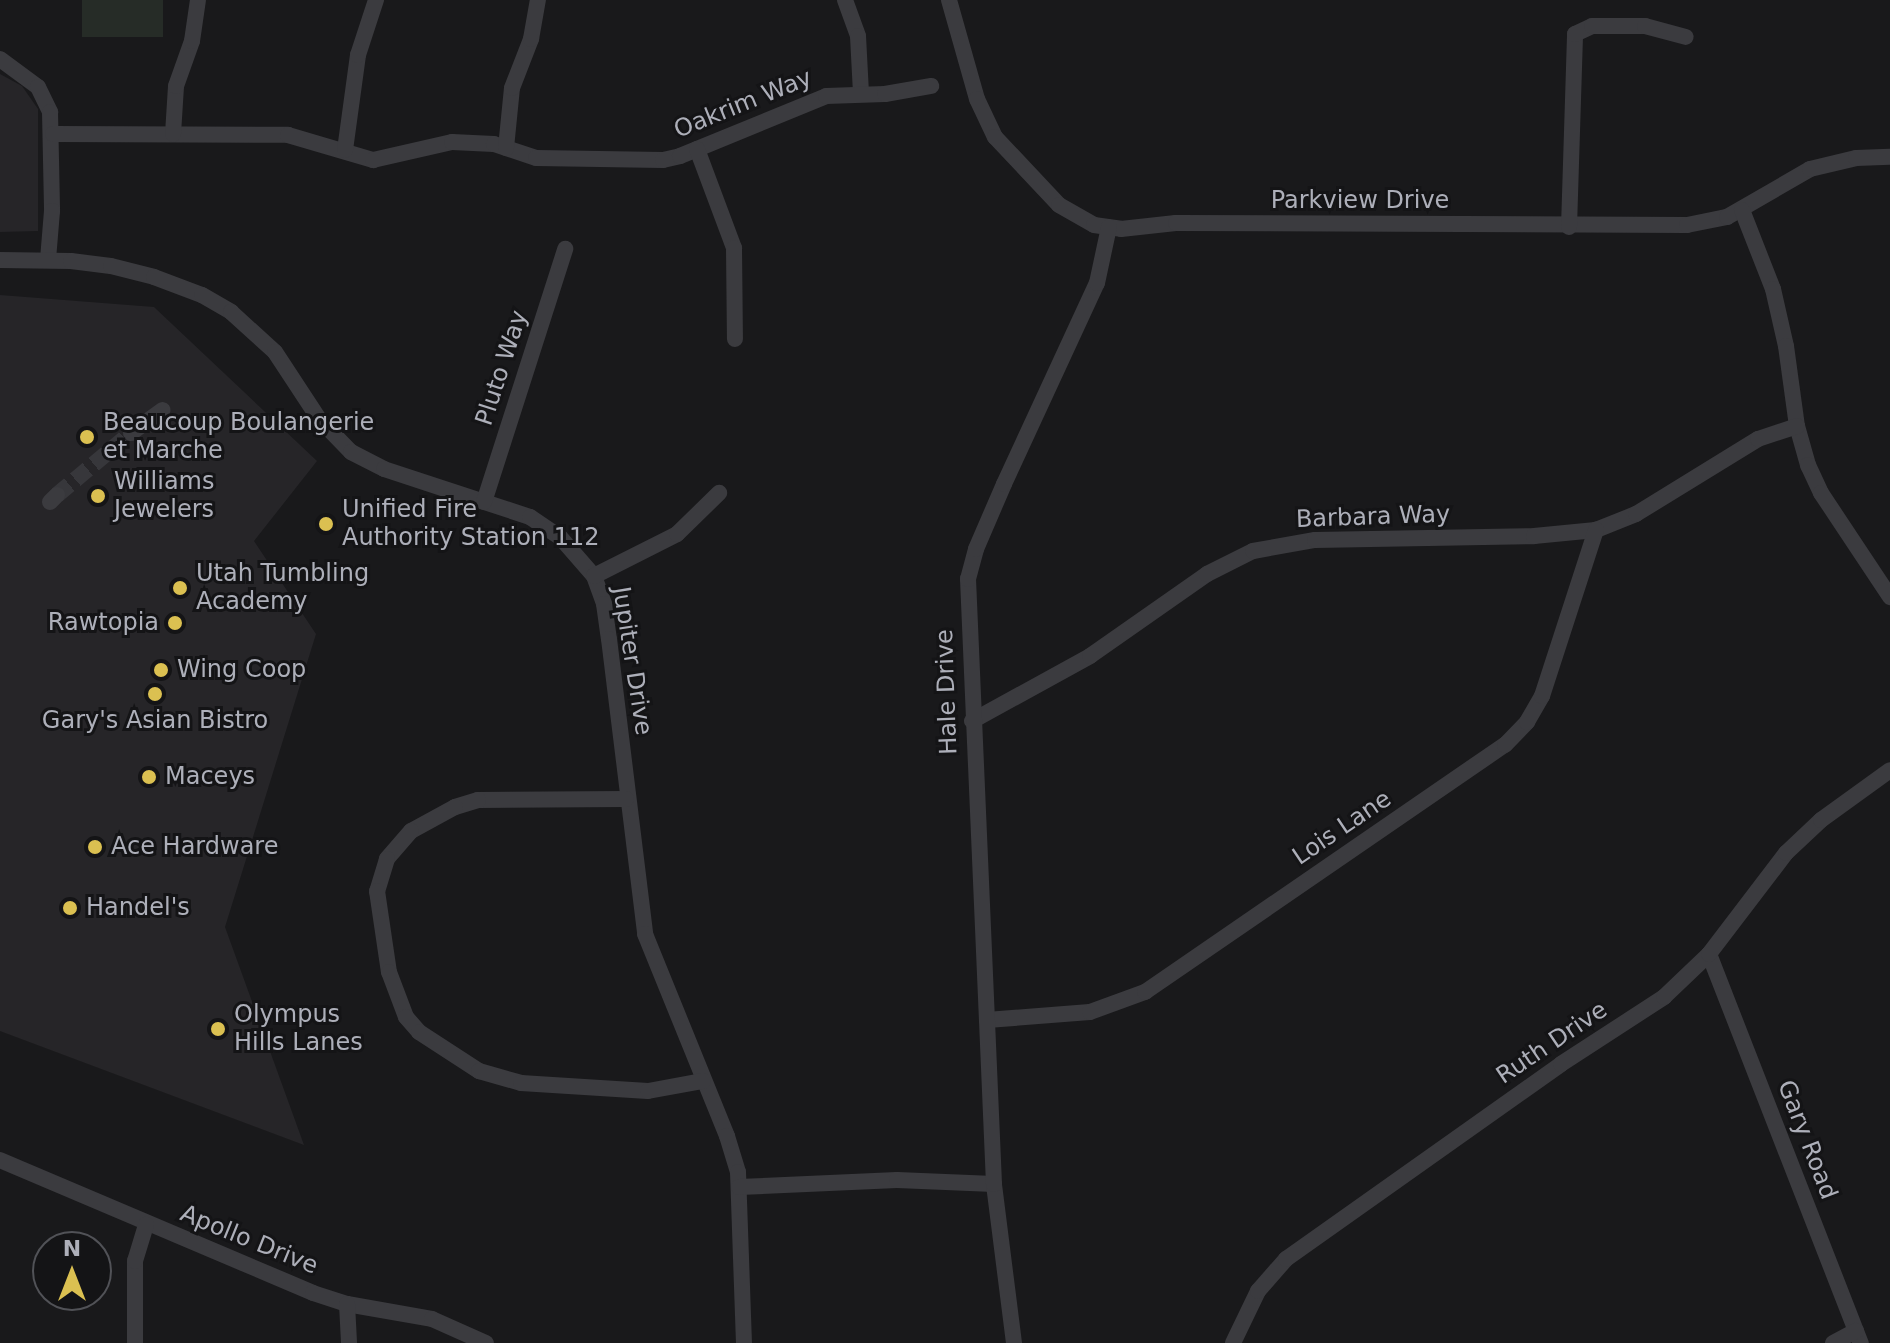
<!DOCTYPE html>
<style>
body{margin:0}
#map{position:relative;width:1890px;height:1343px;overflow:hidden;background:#19191b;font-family:"DejaVu Sans",sans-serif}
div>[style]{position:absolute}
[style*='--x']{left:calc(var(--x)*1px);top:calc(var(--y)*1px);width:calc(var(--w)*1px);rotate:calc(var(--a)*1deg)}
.built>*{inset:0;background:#262528}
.green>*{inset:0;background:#262c27;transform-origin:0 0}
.minor-tunnel>*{height:16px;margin-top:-8px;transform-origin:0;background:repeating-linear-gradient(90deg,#37373b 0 16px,transparent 0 24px)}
.minor>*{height:16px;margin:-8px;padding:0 8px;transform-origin:8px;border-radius:8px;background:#3b3b3f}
.dots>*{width:22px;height:22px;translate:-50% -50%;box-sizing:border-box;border:4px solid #141416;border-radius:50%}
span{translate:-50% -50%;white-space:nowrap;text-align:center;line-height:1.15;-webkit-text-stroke:6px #141416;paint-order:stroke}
.street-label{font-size:24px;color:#adafb9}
.poi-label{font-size:24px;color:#adafb9}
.left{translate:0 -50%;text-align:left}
.right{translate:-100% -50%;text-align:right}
.north{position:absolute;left:32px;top:1231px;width:80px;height:80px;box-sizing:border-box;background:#141416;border:2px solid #515257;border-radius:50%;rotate:0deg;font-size:22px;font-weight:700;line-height:32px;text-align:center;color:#adafb9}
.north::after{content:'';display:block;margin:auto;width:28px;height:36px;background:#dbc051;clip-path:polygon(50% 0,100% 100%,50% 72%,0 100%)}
</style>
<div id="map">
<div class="built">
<i style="clip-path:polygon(0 74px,22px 86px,38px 109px,38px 231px,0 232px)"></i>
<i style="clip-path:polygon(0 295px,154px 307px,317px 461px,254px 541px,316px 634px,225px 927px,304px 1145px,0 1031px)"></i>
</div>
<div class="green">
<i style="left:82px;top:0;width:81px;height:37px"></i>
</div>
<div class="minor-tunnel">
<i style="--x:57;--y:495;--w:97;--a:-40"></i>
</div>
<div class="minor">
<i style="--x:845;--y:0;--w:38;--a:70"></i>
<i style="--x:858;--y:36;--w:58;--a:87"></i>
<i style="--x:949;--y:0;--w:103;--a:74.2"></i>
<i style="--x:977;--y:99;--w:42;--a:64.7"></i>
<i style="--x:995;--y:137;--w:93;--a:46.7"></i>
<i style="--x:1059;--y:205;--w:40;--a:29.7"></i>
<i style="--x:1094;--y:225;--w:27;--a:8"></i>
<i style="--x:1121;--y:229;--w:55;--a:-6.2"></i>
<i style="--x:1176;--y:223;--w:511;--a:0.22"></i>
<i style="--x:1687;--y:225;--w:41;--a:-11.3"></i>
<i style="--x:1727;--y:217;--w:96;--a:-30"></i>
<i style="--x:1810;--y:169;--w:47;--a:-13.4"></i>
<i style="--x:1856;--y:158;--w:34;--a:-2"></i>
<i style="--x:0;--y:59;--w:47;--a:36.4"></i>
<i style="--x:38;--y:87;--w:28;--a:64"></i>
<i style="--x:50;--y:112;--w:99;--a:88.8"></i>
<i style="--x:52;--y:211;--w:49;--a:94.7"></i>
<i style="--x:53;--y:134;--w:235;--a:0.2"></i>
<i style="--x:288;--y:135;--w:89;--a:16.4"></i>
<i style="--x:373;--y:160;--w:81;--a:-12.8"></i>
<i style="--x:452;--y:142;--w:42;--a:2.7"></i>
<i style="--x:494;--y:144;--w:44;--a:18.4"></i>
<i style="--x:536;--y:158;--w:127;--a:0.9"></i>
<i style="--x:663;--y:160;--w:17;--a:-13"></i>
<i style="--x:680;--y:156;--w:158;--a:-22.3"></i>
<i style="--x:826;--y:96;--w:59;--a:-1.9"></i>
<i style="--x:885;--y:94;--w:47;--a:-9.9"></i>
<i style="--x:173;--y:134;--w:48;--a:-86.4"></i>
<i style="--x:176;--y:86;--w:48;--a:-70.4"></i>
<i style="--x:192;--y:41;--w:41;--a:-81.7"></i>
<i style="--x:506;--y:148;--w:60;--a:-84.3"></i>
<i style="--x:512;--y:88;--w:53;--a:-68.8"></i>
<i style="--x:531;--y:39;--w:40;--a:-80"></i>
<i style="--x:697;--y:149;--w:106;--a:69.5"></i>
<i style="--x:734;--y:248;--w:91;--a:89.4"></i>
<i style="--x:345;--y:150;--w:96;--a:-82.2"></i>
<i style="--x:358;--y:55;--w:58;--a:-71.9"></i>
<i style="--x:1742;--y:210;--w:85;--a:68.6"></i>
<i style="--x:1773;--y:289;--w:58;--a:77.2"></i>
<i style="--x:1786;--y:346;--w:81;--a:82.2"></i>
<i style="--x:1797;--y:426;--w:41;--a:74.2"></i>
<i style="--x:1808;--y:465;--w:31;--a:65"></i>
<i style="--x:1821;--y:493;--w:125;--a:56.4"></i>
<i style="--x:1569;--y:227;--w:193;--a:-88.2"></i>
<i style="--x:1575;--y:34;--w:19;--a:-25"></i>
<i style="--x:1592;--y:26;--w:53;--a:0"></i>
<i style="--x:1645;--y:26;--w:42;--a:15"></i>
<i style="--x:0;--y:260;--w:71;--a:0.8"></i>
<i style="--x:71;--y:261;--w:40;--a:7.1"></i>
<i style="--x:111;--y:266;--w:44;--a:14.3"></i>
<i style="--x:154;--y:277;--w:51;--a:20.6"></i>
<i style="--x:202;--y:295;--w:34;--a:30"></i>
<i style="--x:231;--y:312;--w:59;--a:42.3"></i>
<i style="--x:275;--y:352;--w:80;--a:56.7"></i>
<i style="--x:319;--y:419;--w:46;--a:45.9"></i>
<i style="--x:351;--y:452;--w:37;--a:27"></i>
<i style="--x:384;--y:469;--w:154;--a:18.2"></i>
<i style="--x:530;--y:517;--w:36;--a:34"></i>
<i style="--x:560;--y:537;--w:52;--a:48.9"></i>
<i style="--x:594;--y:576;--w:30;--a:70"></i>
<i style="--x:604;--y:604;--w:35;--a:82"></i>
<i style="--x:609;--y:639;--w:297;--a:83"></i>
<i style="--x:645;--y:934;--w:218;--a:67.9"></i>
<i style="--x:727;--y:1136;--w:38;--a:73"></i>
<i style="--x:738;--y:1172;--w:171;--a:88"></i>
<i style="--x:131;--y:433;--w:39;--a:-36"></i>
<i style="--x:50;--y:502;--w:10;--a:-45"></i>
<i style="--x:484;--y:502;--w:266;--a:-72.2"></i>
<i style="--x:594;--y:576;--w:93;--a:-26.8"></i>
<i style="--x:677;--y:534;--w:59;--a:-44.3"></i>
<i style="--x:972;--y:721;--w:135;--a:-28.8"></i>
<i style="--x:1090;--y:656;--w:143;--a:-35"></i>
<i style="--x:1207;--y:574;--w:51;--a:-26.6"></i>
<i style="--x:1253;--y:551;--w:63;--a:-10.1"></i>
<i style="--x:1315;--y:540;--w:219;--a:-1"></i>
<i style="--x:1534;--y:536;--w:62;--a:-5.5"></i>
<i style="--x:1596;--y:530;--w:43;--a:-21.8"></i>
<i style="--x:1636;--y:514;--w:143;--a:-31.6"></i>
<i style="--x:1758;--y:439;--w:41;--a:-18.4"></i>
<i style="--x:626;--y:799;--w:148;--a:179.6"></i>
<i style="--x:478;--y:800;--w:24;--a:163"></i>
<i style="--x:455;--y:807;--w:50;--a:151.4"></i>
<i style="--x:411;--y:831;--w:37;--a:131"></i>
<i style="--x:387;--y:859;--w:34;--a:107"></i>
<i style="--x:377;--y:891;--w:82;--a:81.6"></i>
<i style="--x:389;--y:972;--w:48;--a:69.3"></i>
<i style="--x:406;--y:1017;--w:20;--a:49"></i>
<i style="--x:419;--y:1032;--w:72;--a:33"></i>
<i style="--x:479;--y:1071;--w:44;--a:15.9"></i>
<i style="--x:521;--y:1083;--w:127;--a:3.6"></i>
<i style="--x:648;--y:1091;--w:56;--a:-10.3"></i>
<i style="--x:1709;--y:954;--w:418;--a:68.7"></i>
<i style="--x:987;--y:1020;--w:103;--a:-4.4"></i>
<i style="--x:1090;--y:1012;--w:59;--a:-20"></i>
<i style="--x:1145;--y:992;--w:437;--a:-34.5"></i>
<i style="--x:1505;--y:745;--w:32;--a:-46"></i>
<i style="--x:1527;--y:722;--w:30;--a:-60"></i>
<i style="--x:1542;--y:696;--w:175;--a:-72"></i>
<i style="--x:0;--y:1160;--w:340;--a:23"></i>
<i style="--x:313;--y:1293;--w:36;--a:18"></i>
<i style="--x:347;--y:1304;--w:86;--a:10"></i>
<i style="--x:432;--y:1319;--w:59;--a:24"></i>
<i style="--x:739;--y:1187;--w:158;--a:-2.5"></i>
<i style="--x:897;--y:1180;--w:97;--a:2.4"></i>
<i style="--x:347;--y:1304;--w:39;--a:87"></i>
<i style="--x:135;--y:1343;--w:82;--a:-90"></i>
<i style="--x:135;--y:1261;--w:38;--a:-73"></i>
<i style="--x:1014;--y:1343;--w:160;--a:-97.2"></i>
<i style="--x:994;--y:1184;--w:606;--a:-92.46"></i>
<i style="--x:968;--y:579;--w:31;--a:-75"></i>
<i style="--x:976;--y:549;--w:71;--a:-66.7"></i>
<i style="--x:1004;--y:484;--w:221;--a:-65.2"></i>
<i style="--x:1097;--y:283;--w:57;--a:-77.9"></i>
<i style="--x:1233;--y:1343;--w:58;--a:-64.3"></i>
<i style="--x:1258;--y:1291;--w:43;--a:-48.8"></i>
<i style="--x:1286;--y:1259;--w:337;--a:-35.3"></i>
<i style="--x:1561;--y:1064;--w:123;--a:-33"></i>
<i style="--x:1664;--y:997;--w:62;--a:-43.7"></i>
<i style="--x:1709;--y:954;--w:127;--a:-52.7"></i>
<i style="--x:1786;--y:853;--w:48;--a:-43.3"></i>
<i style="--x:1821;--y:820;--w:85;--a:-35.9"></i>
<i style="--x:1833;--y:1343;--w:26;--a:-28"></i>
</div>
<div class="dots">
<i style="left:87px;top:437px;background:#dbc051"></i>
<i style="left:98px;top:496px;background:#dbc051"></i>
<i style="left:326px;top:524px;background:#dbc051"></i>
<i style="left:180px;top:588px;background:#dbc051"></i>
<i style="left:175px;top:623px;background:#dbc051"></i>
<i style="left:161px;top:670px;background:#dbc051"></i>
<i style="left:155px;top:694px;background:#dbc051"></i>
<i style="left:149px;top:777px;background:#dbc051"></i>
<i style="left:95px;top:847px;background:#dbc051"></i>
<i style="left:70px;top:908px;background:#dbc051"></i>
<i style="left:218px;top:1029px;background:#dbc051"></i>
</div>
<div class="street-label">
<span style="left:743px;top:104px;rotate:-22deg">Oakrim Way</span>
<span style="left:1360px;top:201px">Parkview Drive</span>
<span style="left:502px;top:368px;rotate:-72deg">Pluto Way</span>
<span style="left:1373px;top:517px;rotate:-2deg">Barbara Way</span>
<span style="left:632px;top:661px;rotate:81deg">Jupiter Drive</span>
<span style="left:947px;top:692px;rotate:-92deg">Hale Drive</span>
<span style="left:1342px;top:828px;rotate:-34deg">Lois Lane</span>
<span style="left:1552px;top:1043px;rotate:-34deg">Ruth Drive</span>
<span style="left:1807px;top:1140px;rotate:69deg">Gary Road</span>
<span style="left:249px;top:1240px;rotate:22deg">Apollo Drive</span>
</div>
<div class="poi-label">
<span class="left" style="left:103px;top:437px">Beaucoup Boulangerie<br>et Marche</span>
<span class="left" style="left:114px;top:496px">Williams<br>Jewelers</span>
<span class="left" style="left:342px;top:524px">Unified Fire<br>Authority Station 112</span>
<span class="left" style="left:196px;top:588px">Utah Tumbling<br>Academy</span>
<span class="right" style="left:159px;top:623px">Rawtopia</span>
<span class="left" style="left:177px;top:670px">Wing Coop</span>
<span style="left:155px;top:721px">Gary's Asian Bistro</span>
<span class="left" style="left:165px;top:777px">Maceys</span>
<span class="left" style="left:111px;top:847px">Ace Hardware</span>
<span class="left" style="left:86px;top:908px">Handel's</span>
<span class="left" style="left:234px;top:1029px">Olympus<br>Hills Lanes</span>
</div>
<div class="north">N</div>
</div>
